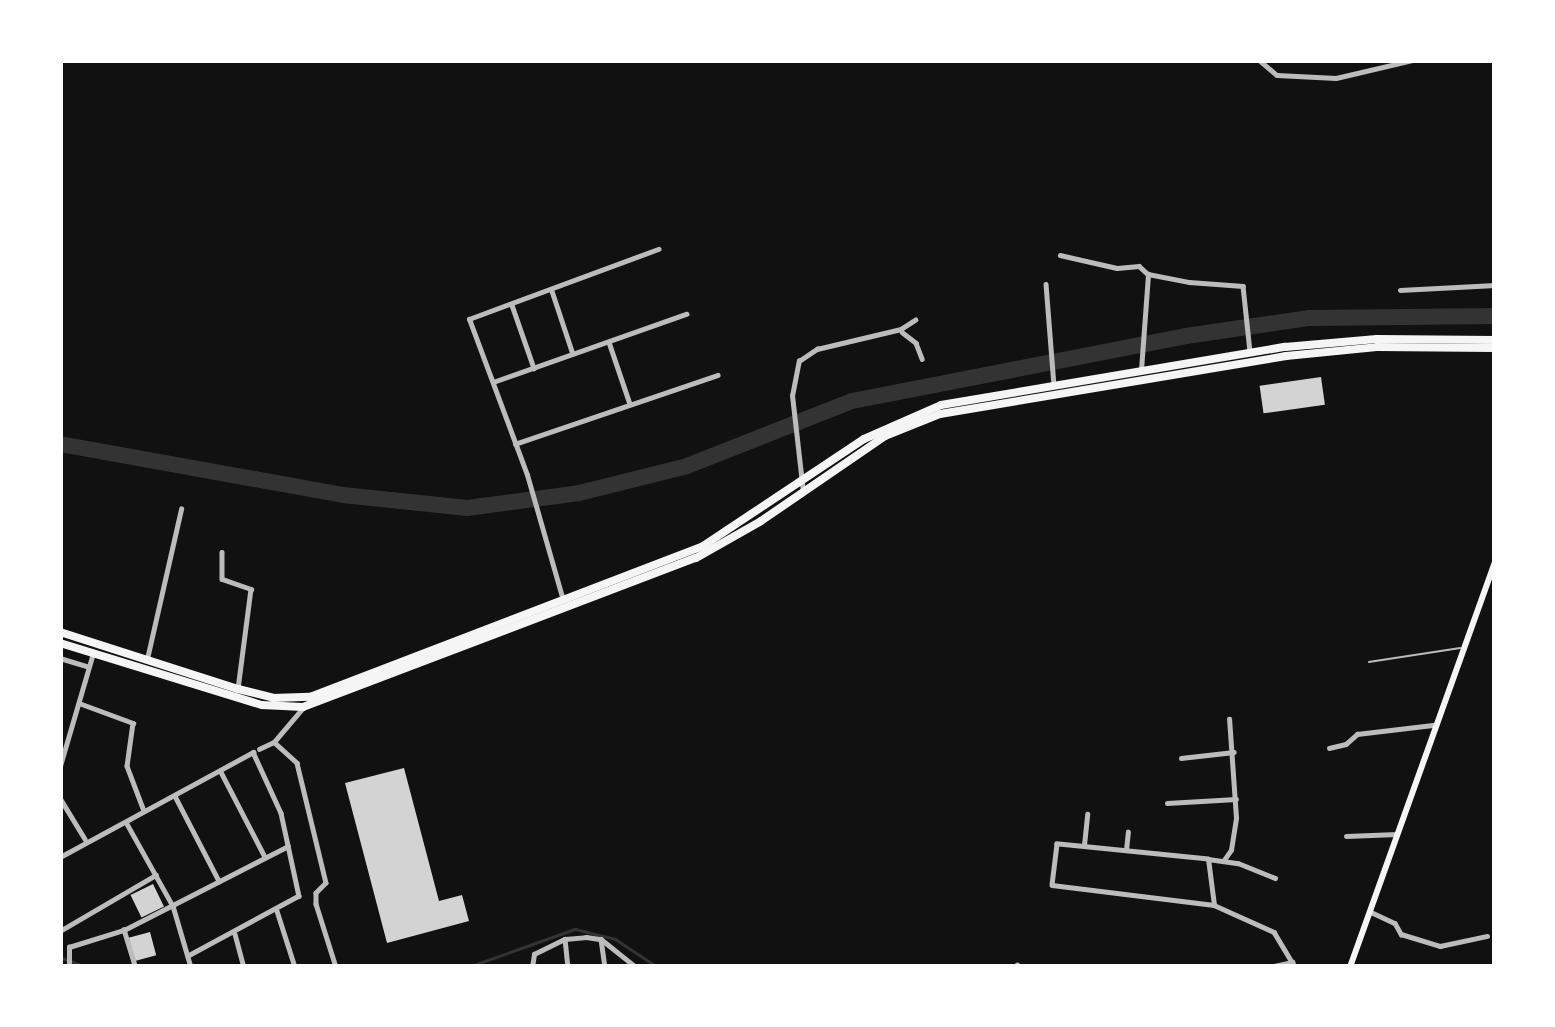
<!DOCTYPE html>
<style>
body{margin:0}
#map{position:relative;width:1555px;height:1027px;overflow:hidden;background:#111;font-family:"Roboto Condensed",sans-serif}
div>[style]{position:absolute}
[style*='--x']{left:calc(var(--x)*1px);top:calc(var(--y)*1px);width:calc(var(--w)*1px);rotate:calc(var(--a)*1deg)}
.stream>*{height:3px;margin:-1.5px;padding:0 1.5px;transform-origin:1.5px;border-radius:1.5px;background:#333}
.river>*{height:16px;margin:-8px;padding:0 8px;transform-origin:8px;border-radius:8px;background:#333}
.building>*{inset:0;background:#d3d3d3;transform-origin:0 0}
.service>*{height:1.5px;margin:-0.75px;padding:0 0.75px;transform-origin:0.75px;border-radius:0.75px;background:#bcbcbc}
.minor>*{height:4.5px;margin:-2.25px;padding:0 2.25px;transform-origin:2.25px;border-radius:2.25px;background:#bcbcbc}
.secondary>*{height:6px;margin:-3px;padding:0 3px;transform-origin:3px;border-radius:3px;background:#f5f5f5}
.trunk>*{height:8px;margin:-4px;padding:0 4px;transform-origin:4px;border-radius:4px;background:#f5f5f5}
span{translate:-50% -50%;white-space:nowrap;text-align:center;line-height:1.15;-webkit-text-stroke:9px #fff;paint-order:stroke}
.frame{position:absolute;inset:0;border:63px solid #fff;pointer-events:none}
</style>
<div id="map">
<div class="stream">
<i style="--x:60;--y:957;--w:28;--a:21"></i>
<i style="--x:468;--y:967;--w:114;--a:-19.6"></i>
<i style="--x:575;--y:929;--w:41;--a:14"></i>
<i style="--x:615;--y:939;--w:50;--a:33.7"></i>
</div>
<div class="river">
<i style="--x:60;--y:444;--w:288;--a:10.2"></i>
<i style="--x:343;--y:495;--w:125;--a:6"></i>
<i style="--x:467;--y:508;--w:113;--a:-7.6"></i>
<i style="--x:579;--y:493;--w:111;--a:-14"></i>
<i style="--x:687;--y:466;--w:177;--a:-21.5"></i>
<i style="--x:852;--y:401;--w:340;--a:-11"></i>
<i style="--x:1186;--y:336;--w:125;--a:-8.3"></i>
<i style="--x:1310;--y:318;--w:185;--a:-0.6"></i>
</div>
<div class="building">
<i style="left:1321px;top:377px;width:28px;height:62px;rotate:82deg"></i>
<i style="clip-path:polygon(404px 768px,439px 901px,462px 895px,469px 921px,387px 943px,345px 783px)"></i>
<i style="left:153px;top:884px;width:25px;height:25px;rotate:64deg"></i>
<i style="left:150px;top:932px;width:24px;height:22px;rotate:75deg"></i>
</div>
<div class="service">
<i style="--x:1369;--y:662;--w:92;--a:-8.7"></i>
</div>
<div class="minor">
<i style="--x:1259;--y:60;--w:23;--a:40"></i>
<i style="--x:1277;--y:75;--w:59;--a:2.9"></i>
<i style="--x:1336;--y:78;--w:79;--a:-13.2"></i>
<i style="--x:1060;--y:255;--w:58;--a:12.8"></i>
<i style="--x:1117;--y:268;--w:22;--a:-5"></i>
<i style="--x:1139;--y:266;--w:12;--a:42"></i>
<i style="--x:1148;--y:274;--w:42;--a:11"></i>
<i style="--x:1189;--y:282;--w:54;--a:4.2"></i>
<i style="--x:1243;--y:286;--w:66;--a:83.9"></i>
<i style="--x:1046;--y:284;--w:101;--a:85.5"></i>
<i style="--x:1400;--y:290;--w:95;--a:-3"></i>
<i style="--x:552;--y:291;--w:66;--a:71.6"></i>
<i style="--x:512;--y:305;--w:67;--a:70.8"></i>
<i style="--x:902;--y:332;--w:18;--a:38"></i>
<i style="--x:916;--y:343;--w:17;--a:69"></i>
<i style="--x:609;--y:342;--w:65;--a:71.3"></i>
<i style="--x:1141;--y:370;--w:96;--a:-85.8"></i>
<i style="--x:493;--y:382;--w:205;--a:-19.4"></i>
<i style="--x:515;--y:444;--w:214;--a:-18.8"></i>
<i style="--x:803;--y:492;--w:97;--a:-96.5"></i>
<i style="--x:792;--y:396;--w:36;--a:-79"></i>
<i style="--x:799;--y:361;--w:22;--a:-34"></i>
<i style="--x:817;--y:349;--w:86;--a:-13.4"></i>
<i style="--x:901;--y:329;--w:17;--a:-33"></i>
<i style="--x:222;--y:552;--w:27;--a:90"></i>
<i style="--x:222;--y:579;--w:31;--a:19"></i>
<i style="--x:251;--y:589;--w:101;--a:97.4"></i>
<i style="--x:562;--y:597;--w:127;--a:-106"></i>
<i style="--x:527;--y:475;--w:166;--a:-110.4"></i>
<i style="--x:469;--y:319;--w:202;--a:-20.3"></i>
<i style="--x:60;--y:658;--w:30;--a:17"></i>
<i style="--x:147;--y:659;--w:154;--a:-77.2"></i>
<i style="--x:79;--y:703;--w:58;--a:20.3"></i>
<i style="--x:133;--y:723;--w:43;--a:97.9"></i>
<i style="--x:127;--y:766;--w:48;--a:69.3"></i>
<i style="--x:274;--y:742;--w:31;--a:42"></i>
<i style="--x:297;--y:763;--w:123;--a:76.4"></i>
<i style="--x:326;--y:883;--w:14;--a:135"></i>
<i style="--x:316;--y:893;--w:11;--a:90"></i>
<i style="--x:316;--y:904;--w:66;--a:72.4"></i>
<i style="--x:1329;--y:748;--w:17;--a:-13"></i>
<i style="--x:1346;--y:744;--w:15;--a:-42"></i>
<i style="--x:1357;--y:734;--w:78;--a:-6.7"></i>
<i style="--x:259;--y:749;--w:17;--a:-25"></i>
<i style="--x:274;--y:742;--w:43;--a:-49.7"></i>
<i style="--x:1181;--y:758;--w:53;--a:-6.5"></i>
<i style="--x:60;--y:766;--w:118;--a:-73.7"></i>
<i style="--x:221;--y:772;--w:96;--a:62.6"></i>
<i style="--x:175;--y:796;--w:96;--a:62.6"></i>
<i style="--x:60;--y:798;--w:48;--a:58.6"></i>
<i style="--x:1167;--y:803;--w:69;--a:-3.3"></i>
<i style="--x:126;--y:822;--w:96;--a:60.8"></i>
<i style="--x:173;--y:906;--w:64;--a:73.6"></i>
<i style="--x:1346;--y:836;--w:51;--a:-2.2"></i>
<i style="--x:1084;--y:845;--w:31;--a:-84"></i>
<i style="--x:1126;--y:850;--w:18;--a:-84"></i>
<i style="--x:60;--y:857;--w:220;--a:-28.5"></i>
<i style="--x:253;--y:752;--w:67;--a:65.3"></i>
<i style="--x:281;--y:813;--w:85;--a:77.8"></i>
<i style="--x:299;--y:896;--w:126;--a:151.6"></i>
<i style="--x:1208;--y:859;--w:30;--a:8"></i>
<i style="--x:1238;--y:863;--w:40;--a:22"></i>
<i style="--x:1224;--y:860;--w:12;--a:-55"></i>
<i style="--x:1231;--y:850;--w:32;--a:-81"></i>
<i style="--x:1236;--y:818;--w:99;--a:-94"></i>
<i style="--x:1214;--y:905;--w:46;--a:-97.4"></i>
<i style="--x:1208;--y:859;--w:152;--a:-174.3"></i>
<i style="--x:1057;--y:844;--w:41;--a:97"></i>
<i style="--x:1052;--y:885;--w:163;--a:7"></i>
<i style="--x:1214;--y:905;--w:66;--a:24.2"></i>
<i style="--x:1274;--y:932;--w:41;--a:59"></i>
<i style="--x:277;--y:911;--w:59;--a:72.2"></i>
<i style="--x:1371;--y:912;--w:26;--a:25"></i>
<i style="--x:1395;--y:923;--w:13;--a:61"></i>
<i style="--x:1401;--y:934;--w:41;--a:17.1"></i>
<i style="--x:1440;--y:946;--w:48;--a:-12"></i>
<i style="--x:60;--y:931;--w:111;--a:-30.3"></i>
<i style="--x:235;--y:934;--w:34;--a:75"></i>
<i style="--x:565;--y:939;--w:28;--a:84"></i>
<i style="--x:601;--y:939;--w:28;--a:82"></i>
<i style="--x:69;--y:967;--w:20;--a:-90"></i>
<i style="--x:69;--y:947;--w:58;--a:-17.2"></i>
<i style="--x:135;--y:967;--w:39;--a:-107"></i>
<i style="--x:124;--y:930;--w:184;--a:-27.1"></i>
<i style="--x:532;--y:967;--w:13;--a:-81"></i>
<i style="--x:534;--y:954;--w:34;--a:-26"></i>
<i style="--x:565;--y:939;--w:21;--a:-5"></i>
<i style="--x:586;--y:937;--w:15;--a:8"></i>
<i style="--x:601;--y:939;--w:45;--a:38.7"></i>
<i style="--x:1017;--y:967;--w:2;--a:-90"></i>
<i style="--x:1269;--y:967;--w:24;--a:-12"></i>
</div>
<div class="secondary">
<i style="--x:1350;--y:967;--w:429;--a:-70.3"></i>
</div>
<div class="trunk">
<i style="--x:60;--y:632;--w:187;--a:17.8"></i>
<i style="--x:238;--y:689;--w:36;--a:14"></i>
<i style="--x:273;--y:698;--w:37;--a:-2"></i>
<i style="--x:310;--y:697;--w:421;--a:-21"></i>
<i style="--x:703;--y:546;--w:193;--a:-33.6"></i>
<i style="--x:864;--y:439;--w:84;--a:-23.8"></i>
<i style="--x:941;--y:405;--w:349;--a:-9.6"></i>
<i style="--x:1285;--y:347;--w:92;--a:-5"></i>
<i style="--x:1377;--y:339;--w:118;--a:0.5"></i>
<i style="--x:60;--y:643;--w:211;--a:17.1"></i>
<i style="--x:262;--y:705;--w:41;--a:2.8"></i>
<i style="--x:303;--y:707;--w:420;--a:-20.8"></i>
<i style="--x:696;--y:558;--w:75;--a:-29.6"></i>
<i style="--x:761;--y:521;--w:150;--a:-34.4"></i>
<i style="--x:885;--y:436;--w:59;--a:-21.8"></i>
<i style="--x:940;--y:414;--w:351;--a:-9.5"></i>
<i style="--x:1286;--y:356;--w:91;--a:-5.6"></i>
<i style="--x:1377;--y:347;--w:118;--a:0.5"></i>
</div>
<div class="frame"></div>
</div>
